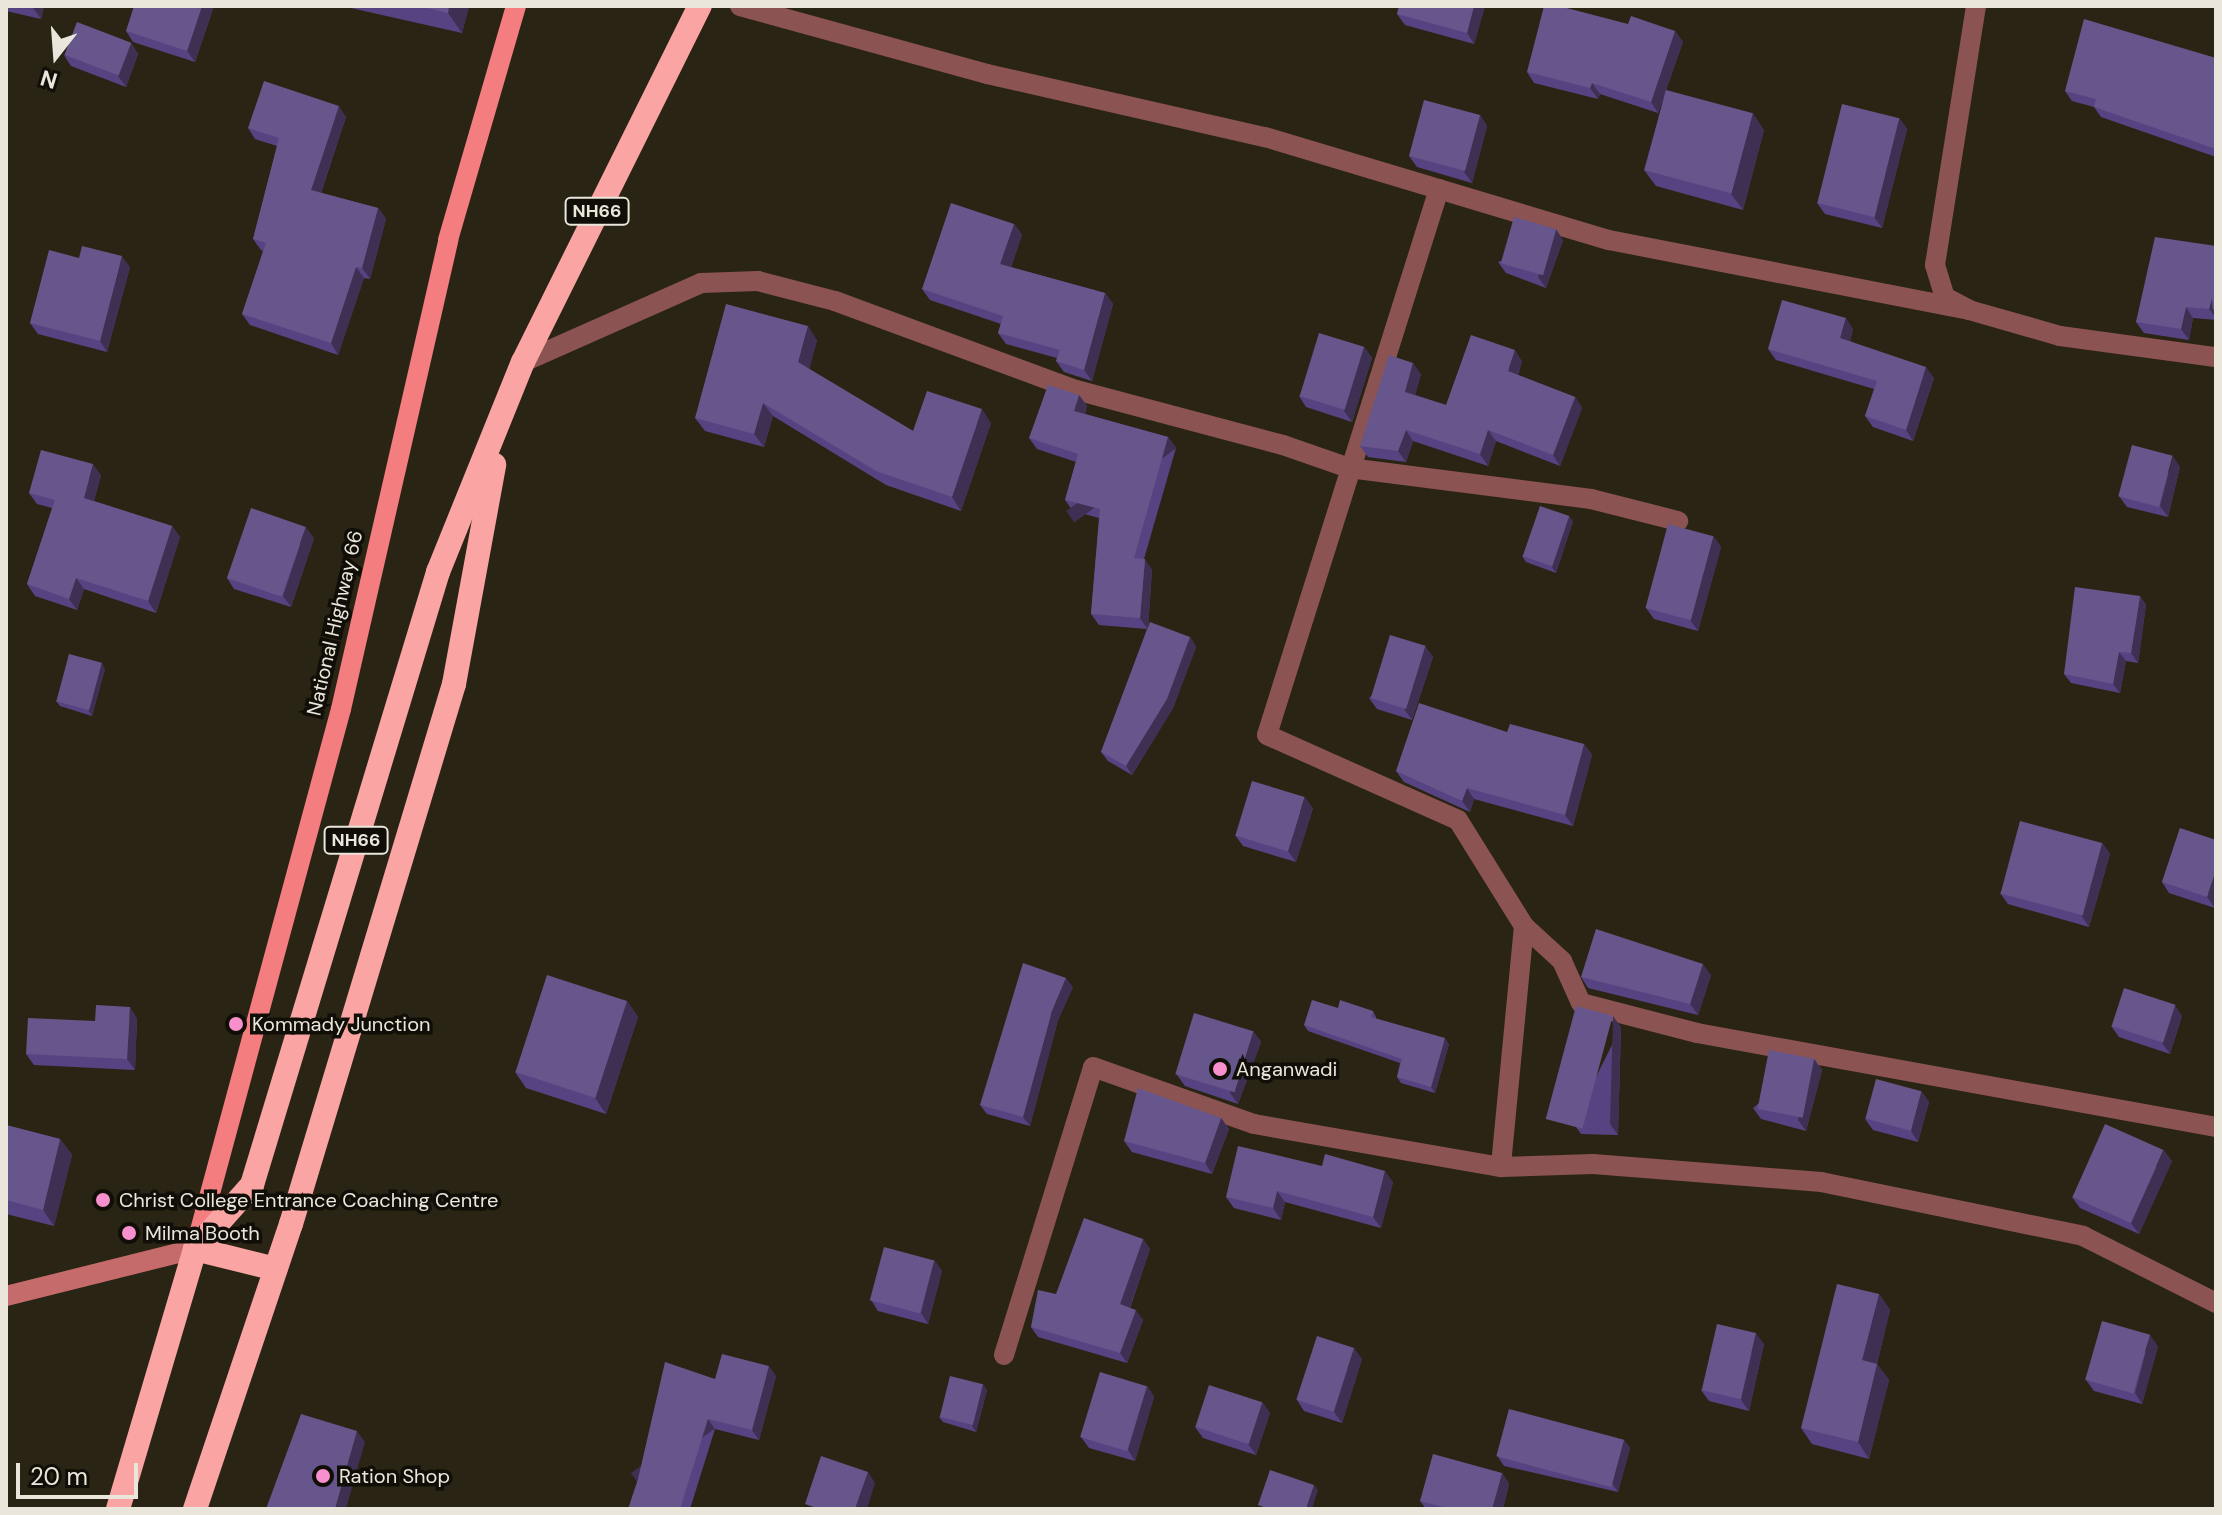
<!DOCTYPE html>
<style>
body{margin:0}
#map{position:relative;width:2222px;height:1515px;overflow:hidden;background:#2a2415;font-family:"DM Sans",sans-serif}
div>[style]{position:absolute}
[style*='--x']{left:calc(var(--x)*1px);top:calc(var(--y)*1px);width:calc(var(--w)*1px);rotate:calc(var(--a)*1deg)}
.street>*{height:20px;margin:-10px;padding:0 10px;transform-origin:10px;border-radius:10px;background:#8c5353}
.secondary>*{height:20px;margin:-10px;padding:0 10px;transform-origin:10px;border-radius:10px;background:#c66b6c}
.primary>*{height:20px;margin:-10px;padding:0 10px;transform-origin:10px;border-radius:10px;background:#f37d7f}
.highway>*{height:24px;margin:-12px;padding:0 12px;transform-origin:12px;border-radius:12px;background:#faa5a3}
.wall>*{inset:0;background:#564482}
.shaded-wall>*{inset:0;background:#3e3052;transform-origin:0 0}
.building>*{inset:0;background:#66568b;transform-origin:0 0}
.dots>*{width:22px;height:22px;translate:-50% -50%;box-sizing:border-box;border:4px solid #100e07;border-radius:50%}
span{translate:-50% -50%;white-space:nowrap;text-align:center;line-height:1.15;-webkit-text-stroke:7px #100e07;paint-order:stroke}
.shield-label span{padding:2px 6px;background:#100e07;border:2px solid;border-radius:6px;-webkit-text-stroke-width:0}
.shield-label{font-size:18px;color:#eae6dc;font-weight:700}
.street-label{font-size:20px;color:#eae6dc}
.poi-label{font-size:20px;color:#eae6dc}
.left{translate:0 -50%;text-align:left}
.frame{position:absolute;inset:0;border:8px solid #eae6dc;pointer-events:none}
.north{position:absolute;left:16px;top:16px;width:80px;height:80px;-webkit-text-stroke:6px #100e07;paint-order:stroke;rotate:197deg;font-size:22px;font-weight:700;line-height:32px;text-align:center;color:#eae6dc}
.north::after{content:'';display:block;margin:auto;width:28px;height:36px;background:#eae6dc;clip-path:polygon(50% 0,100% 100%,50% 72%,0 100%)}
.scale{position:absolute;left:16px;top:1463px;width:122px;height:36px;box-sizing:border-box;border:4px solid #eae6dc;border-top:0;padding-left:10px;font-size:24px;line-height:28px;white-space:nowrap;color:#eae6dc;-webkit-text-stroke:6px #100e07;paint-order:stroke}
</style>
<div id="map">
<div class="street">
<i style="--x:740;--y:6;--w:256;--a:15.4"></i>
<i style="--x:987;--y:74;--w:285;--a:12.8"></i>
<i style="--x:1265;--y:137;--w:359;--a:16.7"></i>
<i style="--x:1609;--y:240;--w:367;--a:11"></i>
<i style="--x:1976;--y:6;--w:262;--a:99"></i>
<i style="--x:1935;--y:265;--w:34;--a:73"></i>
<i style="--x:1945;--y:297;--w:27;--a:28"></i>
<i style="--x:1969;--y:310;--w:95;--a:15.9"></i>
<i style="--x:2060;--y:336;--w:157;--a:7.7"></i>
<i style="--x:1439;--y:189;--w:572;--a:107.49"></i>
<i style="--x:1267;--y:735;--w:209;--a:24"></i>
<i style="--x:1458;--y:820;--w:125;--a:58.1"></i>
<i style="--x:1524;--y:926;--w:52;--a:42.6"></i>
<i style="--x:1562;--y:961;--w:46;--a:65.7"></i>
<i style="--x:1581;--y:1003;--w:120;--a:14.5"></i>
<i style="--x:1697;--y:1033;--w:527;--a:10.27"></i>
<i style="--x:523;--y:362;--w:195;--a:-23.9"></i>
<i style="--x:701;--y:283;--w:57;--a:-2"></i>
<i style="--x:758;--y:281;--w:80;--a:14.6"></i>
<i style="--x:835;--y:301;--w:257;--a:20.3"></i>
<i style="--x:1076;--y:390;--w:214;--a:14.9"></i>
<i style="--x:1283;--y:445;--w:70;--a:19.2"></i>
<i style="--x:1349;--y:468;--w:244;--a:7.3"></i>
<i style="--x:1591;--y:499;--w:90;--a:14.2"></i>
<i style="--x:1524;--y:926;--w:242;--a:95.5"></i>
<i style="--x:1501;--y:1167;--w:92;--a:-1.9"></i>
<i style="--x:1593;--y:1164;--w:229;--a:4.5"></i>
<i style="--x:1821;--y:1182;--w:268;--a:11.6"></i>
<i style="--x:2083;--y:1236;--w:149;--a:26.7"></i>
<i style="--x:1004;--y:1355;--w:301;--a:-72.8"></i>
<i style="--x:1093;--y:1067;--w:171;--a:19.5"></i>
<i style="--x:1254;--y:1124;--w:251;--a:9.9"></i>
</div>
<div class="secondary">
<i style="--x:6;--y:1296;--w:195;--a:-14"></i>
</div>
<div class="primary">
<i style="--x:195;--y:1249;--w:559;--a:-74.87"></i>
<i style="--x:341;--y:709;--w:481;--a:-77.1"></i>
<i style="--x:448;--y:240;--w:244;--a:-73.8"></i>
</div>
<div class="highway">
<i style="--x:195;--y:1249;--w:83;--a:13.9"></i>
<i style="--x:118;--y:1509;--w:271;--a:-73.5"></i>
<i style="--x:195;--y:1249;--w:86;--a:-48.3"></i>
<i style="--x:252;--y:1185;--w:641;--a:-73.12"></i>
<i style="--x:438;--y:572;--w:227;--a:-68"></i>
<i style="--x:523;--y:362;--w:398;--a:-63.6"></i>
<i style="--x:195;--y:1509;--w:301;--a:-71.4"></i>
<i style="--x:291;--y:1224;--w:564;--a:-73.2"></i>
<i style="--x:454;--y:684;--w:223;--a:-79.6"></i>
</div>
<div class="wall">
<i style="clip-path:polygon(6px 6px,44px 6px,41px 19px,6px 11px)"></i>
<i style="clip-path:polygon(214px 6px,195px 62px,133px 42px,126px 31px)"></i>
<i style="clip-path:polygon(342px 6px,469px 6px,462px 33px)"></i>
<i style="clip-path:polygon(1399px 6px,1485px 6px,1474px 44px,1405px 25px,1397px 14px)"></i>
<i style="clip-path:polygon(1628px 24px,1675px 31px,1683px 42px,1666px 90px,1764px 130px,1743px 210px,1656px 186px,1644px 170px,1665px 94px,1658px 113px,1600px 94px,1598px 99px,1534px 83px,1527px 72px)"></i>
<i style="clip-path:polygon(131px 43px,138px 54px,126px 87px,71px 66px,64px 55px)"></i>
<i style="clip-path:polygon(2216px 58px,2216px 157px,2101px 117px,2094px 107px,2072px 101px,2065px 91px)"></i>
<i style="clip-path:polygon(1480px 115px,1487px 126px,1472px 183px,1417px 167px,1409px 156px)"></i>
<i style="clip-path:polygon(346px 117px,321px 193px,378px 208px,386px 219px,370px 279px,364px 278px,338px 355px,250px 325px,242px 314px,263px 251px,261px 250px,253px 239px,277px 146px,255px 139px,248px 128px)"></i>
<i style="clip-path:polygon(1899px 118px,1907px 129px,1882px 228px,1825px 214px,1817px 203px)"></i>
<i style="clip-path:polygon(1014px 224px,1022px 235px,1011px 267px,1105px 293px,1113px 304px,1092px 381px,1064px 372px,1056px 361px,1057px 358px,1006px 344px,998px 333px,1001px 324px,930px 300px,922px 289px)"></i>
<i style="clip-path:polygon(1563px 240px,1546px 288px,1506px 273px,1498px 262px)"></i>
<i style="clip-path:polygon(2216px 246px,2216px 320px,2193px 318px,2189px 340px,2144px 333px,2136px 322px)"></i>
<i style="clip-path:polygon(79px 258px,130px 267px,107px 352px,38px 334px,30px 323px)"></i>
<i style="clip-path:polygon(1853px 329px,1850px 341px,1934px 378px,1913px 441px,1873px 427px,1865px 416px,1874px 389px,1776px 360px,1768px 349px)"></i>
<i style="clip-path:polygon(817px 340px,809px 369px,913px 431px,991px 423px,961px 511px,886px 485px,773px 416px,764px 447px,705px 431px,695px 418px)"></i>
<i style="clip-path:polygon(1364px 347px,1372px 358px,1352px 422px,1306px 407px,1299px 396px)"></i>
<i style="clip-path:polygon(1522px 361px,1518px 375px,1575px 397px,1582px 408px,1560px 466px,1496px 441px,1488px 466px,1413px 441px,1406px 462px,1368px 457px,1360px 446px,1421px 374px,1415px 395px,1446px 405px)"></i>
<i style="clip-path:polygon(1079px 395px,1087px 406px,1085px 414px,1168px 437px,1176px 448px,1144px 559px,1152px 570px,1148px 628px,1190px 637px,1196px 647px,1173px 708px,1132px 775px,1108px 761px,1101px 752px,1147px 629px,1099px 625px,1091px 614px,1099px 518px,1073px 511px,1065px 500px,1076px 462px,1037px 449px,1029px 438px)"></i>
<i style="clip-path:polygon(2180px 467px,2168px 517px,2127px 507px,2119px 496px)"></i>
<i style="clip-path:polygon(101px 475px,94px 501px,172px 526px,180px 537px,156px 613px,84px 589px,77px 610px,35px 596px,27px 584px,52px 508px,37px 504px,29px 493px)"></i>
<i style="clip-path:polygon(1573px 521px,1556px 573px,1526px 562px,1522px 556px)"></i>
<i style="clip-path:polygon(1713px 536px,1721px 547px,1698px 631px,1654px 619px,1646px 608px)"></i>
<i style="clip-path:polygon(314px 538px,291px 607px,234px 589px,227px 578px)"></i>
<i style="clip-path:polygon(2140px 596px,2146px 605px,2138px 663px,2126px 661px,2120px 693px,2071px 683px,2064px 674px)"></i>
<i style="clip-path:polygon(1425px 646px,1433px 657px,1412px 720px,1377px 709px,1369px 698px)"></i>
<i style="clip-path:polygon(105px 669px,92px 716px,60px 706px,56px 701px)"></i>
<i style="clip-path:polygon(1507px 732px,1584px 744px,1592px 755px,1573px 826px,1474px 799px,1470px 812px,1404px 782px,1396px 771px)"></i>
<i style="clip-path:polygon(1313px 808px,1296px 862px,1243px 846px,1235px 835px)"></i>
<i style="clip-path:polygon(2180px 828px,2215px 908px,2169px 893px,2162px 882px)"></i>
<i style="clip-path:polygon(2102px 843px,2110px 854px,2089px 927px,2008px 904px,2000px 893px)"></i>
<i style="clip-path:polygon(1711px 975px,1698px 1015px,1588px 988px,1581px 977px)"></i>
<i style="clip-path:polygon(1073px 987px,1058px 1020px,1030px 1126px,987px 1114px,980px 1105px)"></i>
<i style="clip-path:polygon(627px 1001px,638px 1017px,606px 1114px,526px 1088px,515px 1072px)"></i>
<i style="clip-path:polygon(1338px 1008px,1373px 1011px,1376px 1017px,1376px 1019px,1449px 1044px,1435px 1093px,1401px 1083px,1397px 1077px,1400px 1063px,1308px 1031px,1304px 1025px)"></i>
<i style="clip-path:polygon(2182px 1016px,2170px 1054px,2119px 1037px,2111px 1026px)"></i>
<i style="clip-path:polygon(137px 1018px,135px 1070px,34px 1065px,26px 1054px,95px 1021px)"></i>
<i style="clip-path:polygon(1621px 1027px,1618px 1135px,1581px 1134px,1573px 1123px)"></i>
<i style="clip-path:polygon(1253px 1031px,1261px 1042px,1238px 1104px,1185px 1086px,1177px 1075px)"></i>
<i style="clip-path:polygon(1814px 1059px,1822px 1070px,1806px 1131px,1761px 1119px,1753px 1108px)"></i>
<i style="clip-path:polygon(1921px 1091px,1929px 1102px,1918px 1142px,1873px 1130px,1865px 1119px)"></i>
<i style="clip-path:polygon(1221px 1118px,1229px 1129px,1212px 1174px,1132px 1152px,1124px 1141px)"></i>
<i style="clip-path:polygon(6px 1125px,60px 1139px,72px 1155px,54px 1226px,6px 1214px)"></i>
<i style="clip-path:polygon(2172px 1161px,2139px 1234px,2080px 1208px,2072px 1197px)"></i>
<i style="clip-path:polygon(1322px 1166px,1393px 1182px,1381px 1228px,1285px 1202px,1281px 1220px,1234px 1208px,1226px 1197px)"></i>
<i style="clip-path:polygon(1143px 1239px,1150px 1249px,1130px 1308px,1143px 1320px,1127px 1363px,1038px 1337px,1031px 1327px,1056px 1294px)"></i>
<i style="clip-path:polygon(934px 1260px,942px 1271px,928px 1324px,878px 1311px,871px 1300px)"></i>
<i style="clip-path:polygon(1879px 1294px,1890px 1310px,1877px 1364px,1889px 1380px,1869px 1459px,1812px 1444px,1801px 1428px)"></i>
<i style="clip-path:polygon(1764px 1344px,1749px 1411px,1709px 1401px,1701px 1390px)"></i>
<i style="clip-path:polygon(2158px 1346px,2142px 1404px,2094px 1391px,2086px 1380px)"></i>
<i style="clip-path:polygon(1362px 1359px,1342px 1423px,1304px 1411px,1297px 1400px)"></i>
<i style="clip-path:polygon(776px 1376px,759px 1440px,715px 1429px,690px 1509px,628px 1509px,715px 1379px)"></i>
<i style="clip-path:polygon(1147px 1386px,1154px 1397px,1135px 1461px,1089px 1448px,1081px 1437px)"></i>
<i style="clip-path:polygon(987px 1390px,976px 1432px,943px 1422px,939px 1417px)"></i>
<i style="clip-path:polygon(1262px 1402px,1270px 1413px,1256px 1455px,1203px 1438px,1195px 1427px)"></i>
<i style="clip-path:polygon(1624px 1440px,1630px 1448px,1618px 1492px,1504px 1466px,1498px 1457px)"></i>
<i style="clip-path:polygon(1502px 1473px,1509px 1484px,1503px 1509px,1426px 1509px,1420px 1501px)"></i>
</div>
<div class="shaded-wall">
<i style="clip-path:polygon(34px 6px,44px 6px,41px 19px,33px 8px)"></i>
<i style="clip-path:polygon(202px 6px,214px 6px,195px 62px,187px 51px)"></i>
<i style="clip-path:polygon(449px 6px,469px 6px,462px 33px,448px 13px)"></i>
<i style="clip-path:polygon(1474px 6px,1485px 6px,1474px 44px,1467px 33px)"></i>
<i style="clip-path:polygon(1675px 31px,1683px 42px,1658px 113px,1651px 102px)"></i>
<i style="clip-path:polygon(131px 43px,138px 54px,126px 87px,118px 76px)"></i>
<i style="clip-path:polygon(1592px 83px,1600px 94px,1598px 99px,1590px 88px)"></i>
<i style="clip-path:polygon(339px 106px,346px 117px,318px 201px,311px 190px)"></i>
<i style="clip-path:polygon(1753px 113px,1764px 130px,1743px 210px,1731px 194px)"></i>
<i style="clip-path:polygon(1480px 115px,1487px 126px,1472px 183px,1464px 172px)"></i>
<i style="clip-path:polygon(1899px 118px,1907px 129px,1882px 228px,1874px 217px)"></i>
<i style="clip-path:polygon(378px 208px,386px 219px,370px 279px,362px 268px)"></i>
<i style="clip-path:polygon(1014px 224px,1022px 235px,1008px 275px,1000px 264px)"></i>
<i style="clip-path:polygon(1556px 229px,1563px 240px,1546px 288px,1538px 277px)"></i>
<i style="clip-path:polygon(122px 256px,130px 267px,107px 352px,100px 341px)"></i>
<i style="clip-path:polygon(356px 267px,364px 278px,338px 355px,331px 343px)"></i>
<i style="clip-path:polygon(1105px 293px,1113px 304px,1092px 381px,1084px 370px)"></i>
<i style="clip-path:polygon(2212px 298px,2213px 309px,2216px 314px,2216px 318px,2209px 309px)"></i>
<i style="clip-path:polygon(2186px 307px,2193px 318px,2189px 340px,2181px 329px)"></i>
<i style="clip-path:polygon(1846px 318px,1853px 329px,1848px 349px,1840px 338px)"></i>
<i style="clip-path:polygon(808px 326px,817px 340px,808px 375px,798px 362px)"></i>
<i style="clip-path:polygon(1364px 347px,1372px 358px,1352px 422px,1344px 411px)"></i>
<i style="clip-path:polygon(1515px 350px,1522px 361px,1515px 382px,1508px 371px)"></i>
<i style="clip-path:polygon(1413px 363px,1421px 374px,1413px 403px,1405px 392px)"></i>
<i style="clip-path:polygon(1926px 367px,1934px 378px,1913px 441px,1906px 430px)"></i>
<i style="clip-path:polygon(1079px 395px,1087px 406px,1082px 422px,1074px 411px)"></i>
<i style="clip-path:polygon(1575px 397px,1582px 408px,1560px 466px,1553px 455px)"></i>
<i style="clip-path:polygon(763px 403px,773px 416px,764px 447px,754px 434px)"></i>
<i style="clip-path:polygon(982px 409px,991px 423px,961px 511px,952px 497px)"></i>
<i style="clip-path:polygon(1406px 430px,1413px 441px,1406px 462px,1398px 451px)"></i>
<i style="clip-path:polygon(1488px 430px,1496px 441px,1488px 466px,1480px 454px)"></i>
<i style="left:1168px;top:437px;width:14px;height:126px;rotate:54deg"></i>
<i style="clip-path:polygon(2173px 456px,2180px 467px,2168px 517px,2160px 506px)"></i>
<i style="clip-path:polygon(93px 464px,101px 475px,92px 509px,84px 498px)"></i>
<i style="clip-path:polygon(1569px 516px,1573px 521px,1556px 573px,1552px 567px)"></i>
<i style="clip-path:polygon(172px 526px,180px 537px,156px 613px,148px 601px)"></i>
<i style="clip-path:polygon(306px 527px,314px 538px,291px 607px,283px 596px)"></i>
<i style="clip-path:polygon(1713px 536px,1721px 547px,1698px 631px,1690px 620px)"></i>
<i style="clip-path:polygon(1145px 559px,1152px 570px,1148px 630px,1140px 618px)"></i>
<i style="clip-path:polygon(76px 578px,84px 589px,77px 610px,69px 599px)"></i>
<i style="clip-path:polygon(2140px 596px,2146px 605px,2138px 663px,2131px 653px)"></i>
<i style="clip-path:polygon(1190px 637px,1196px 647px,1173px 708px,1132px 775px,1126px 766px)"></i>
<i style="clip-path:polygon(1425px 646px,1433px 657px,1412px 720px,1404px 709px)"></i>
<i style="clip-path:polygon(2119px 652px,2126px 661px,2120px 693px,2113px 684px)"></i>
<i style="clip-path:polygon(102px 663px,105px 669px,92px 716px,88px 710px)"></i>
<i style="clip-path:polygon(1584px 744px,1592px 755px,1573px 826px,1565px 815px)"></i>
<i style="clip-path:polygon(1467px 788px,1474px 799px,1470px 812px,1462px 801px)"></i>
<i style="clip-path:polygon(1305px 797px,1313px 808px,1296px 862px,1288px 851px)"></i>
<i style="clip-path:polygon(2102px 843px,2110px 854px,2089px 927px,2081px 915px)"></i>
<i style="clip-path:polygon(2216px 870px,2216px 904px,2215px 908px,2207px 897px)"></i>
<i style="clip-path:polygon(1703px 964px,1711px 975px,1698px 1015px,1690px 1004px)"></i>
<i style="clip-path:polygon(1066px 978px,1073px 987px,1058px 1020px,1030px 1126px,1023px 1117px,1052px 1011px)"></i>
<i style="clip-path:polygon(627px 1001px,638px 1017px,606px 1114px,595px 1098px)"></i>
<i style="clip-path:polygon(2175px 1005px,2182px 1016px,2170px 1054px,2162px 1043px)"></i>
<i style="clip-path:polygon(130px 1007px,137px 1018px,135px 1070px,127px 1059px)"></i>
<i style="clip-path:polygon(1613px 1016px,1621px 1027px,1618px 1135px,1610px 1124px)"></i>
<i style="clip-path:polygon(1253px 1031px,1261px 1042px,1238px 1104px,1230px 1093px)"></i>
<i style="clip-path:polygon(1445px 1038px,1449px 1044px,1435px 1093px,1431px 1087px)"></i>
<i style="clip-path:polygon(1814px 1059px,1822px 1070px,1806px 1131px,1798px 1120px)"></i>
<i style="clip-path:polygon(1921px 1091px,1929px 1102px,1918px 1142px,1911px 1131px)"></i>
<i style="clip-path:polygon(1221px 1118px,1229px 1129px,1212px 1174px,1205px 1163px)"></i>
<i style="clip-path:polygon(60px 1139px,72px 1155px,54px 1226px,43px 1210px)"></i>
<i style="clip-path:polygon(2164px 1150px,2172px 1161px,2139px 1234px,2131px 1223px)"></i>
<i style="clip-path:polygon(1385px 1171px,1393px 1182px,1381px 1228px,1373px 1217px)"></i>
<i style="clip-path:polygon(1277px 1191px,1285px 1202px,1281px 1220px,1273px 1208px)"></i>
<i style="clip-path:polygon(1143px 1239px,1150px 1249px,1127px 1315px,1120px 1304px)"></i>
<i style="clip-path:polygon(934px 1260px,942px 1271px,928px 1324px,921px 1313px)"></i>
<i style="clip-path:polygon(1879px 1294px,1890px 1310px,1874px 1376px,1862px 1360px)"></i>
<i style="clip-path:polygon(1136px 1310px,1143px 1320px,1127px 1363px,1120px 1353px)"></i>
<i style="clip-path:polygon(1756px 1333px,1764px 1344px,1749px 1411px,1741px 1400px)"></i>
<i style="clip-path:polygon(2150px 1335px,2158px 1346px,2142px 1404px,2135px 1393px)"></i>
<i style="clip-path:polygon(1354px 1348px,1362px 1359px,1342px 1423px,1334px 1412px)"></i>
<i style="clip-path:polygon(1877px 1364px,1889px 1380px,1869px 1459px,1858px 1442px)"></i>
<i style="clip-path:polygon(769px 1366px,776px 1376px,759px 1440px,752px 1430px)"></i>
<i style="clip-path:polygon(983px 1384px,987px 1390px,976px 1432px,972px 1426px)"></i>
<i style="clip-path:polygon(1147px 1386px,1154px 1397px,1135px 1461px,1128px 1450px)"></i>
<i style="clip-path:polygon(1262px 1402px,1270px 1413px,1256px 1455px,1248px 1444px)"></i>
<i style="left:708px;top:1419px;width:12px;height:94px;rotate:55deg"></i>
<i style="clip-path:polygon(357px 1431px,365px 1442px,346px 1509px,335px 1509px)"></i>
<i style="clip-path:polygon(1624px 1440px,1630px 1448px,1618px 1492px,1612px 1483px)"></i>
<i style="clip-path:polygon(868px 1472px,875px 1483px,867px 1509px,855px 1509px)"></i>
<i style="clip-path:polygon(1502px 1473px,1509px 1484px,1503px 1509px,1492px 1509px)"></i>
<i style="clip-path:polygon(1314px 1485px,1318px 1490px,1312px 1509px,1306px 1509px)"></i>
</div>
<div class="building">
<i style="clip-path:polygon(134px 6px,202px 6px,187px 51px,126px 31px)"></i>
<i style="clip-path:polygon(419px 6px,449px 6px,448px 13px)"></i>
<i style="clip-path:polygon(1399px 6px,1474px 6px,1467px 33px,1397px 14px)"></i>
<i style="clip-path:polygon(1544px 6px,1559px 6px,1628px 24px,1631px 16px,1675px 31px,1651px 102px,1592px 83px,1590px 88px,1527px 72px)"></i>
<i style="clip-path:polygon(2084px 19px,2216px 58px,2216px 99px,2214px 105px,2216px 106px,2216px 149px,2094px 107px,2096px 99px,2065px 91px)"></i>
<i style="left:77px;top:22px;width:58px;height:35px;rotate:21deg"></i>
<i style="clip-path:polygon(264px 81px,339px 106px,311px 190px,378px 208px,362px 268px,356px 267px,331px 343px,242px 314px,266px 243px,253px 239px,279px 138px,248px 128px)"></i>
<i style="left:1666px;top:90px;width:90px;height:83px;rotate:15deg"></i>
<i style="left:1424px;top:100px;width:58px;height:58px;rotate:15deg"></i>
<i style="left:1842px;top:104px;width:59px;height:102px;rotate:14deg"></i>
<i style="clip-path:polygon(951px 203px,1014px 224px,1000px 264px,1105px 293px,1084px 370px,1056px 361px,1060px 350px,998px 333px,1003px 316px,922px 289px)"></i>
<i style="left:1514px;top:217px;width:44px;height:48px;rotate:16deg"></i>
<i style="clip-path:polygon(2155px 237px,2216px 246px,2216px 310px,2213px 309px,2212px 298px,2209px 309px,2186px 307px,2181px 329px,2136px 322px)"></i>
<i style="clip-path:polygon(82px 246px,122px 256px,100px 341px,30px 323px,49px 250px,79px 258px)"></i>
<i style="clip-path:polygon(1782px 300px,1846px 318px,1840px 338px,1926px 367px,1906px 430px,1865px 416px,1877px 381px,1768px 349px)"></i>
<i style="clip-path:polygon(726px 304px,808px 326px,798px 362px,913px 431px,927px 391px,982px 409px,952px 497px,876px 471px,763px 403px,754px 434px,695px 418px)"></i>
<i style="left:1319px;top:333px;width:47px;height:66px;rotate:17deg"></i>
<i style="clip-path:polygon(1471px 335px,1515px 350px,1508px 371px,1575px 397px,1553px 455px,1488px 430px,1480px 454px,1406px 430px,1398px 451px,1360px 446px,1389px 355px,1413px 363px,1405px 392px,1446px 405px)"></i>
<i style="clip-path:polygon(1048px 385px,1079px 395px,1074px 411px,1168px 437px,1134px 558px,1145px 559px,1140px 618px,1091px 614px,1100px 509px,1065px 500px,1078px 454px,1029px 438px)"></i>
<i style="left:2132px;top:445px;width:42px;height:53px;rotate:15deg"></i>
<i style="clip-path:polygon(41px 450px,93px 464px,84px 498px,172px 526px,148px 601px,76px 578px,69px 599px,27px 584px,55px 500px,29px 493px)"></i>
<i style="left:1540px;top:506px;width:31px;height:53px;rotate:19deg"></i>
<i style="left:251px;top:508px;width:58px;height:74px;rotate:19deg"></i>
<i style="left:1668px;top:524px;width:47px;height:87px;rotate:15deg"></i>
<i style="clip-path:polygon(2075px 587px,2140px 596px,2131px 653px,2119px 652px,2113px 684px,2064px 674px)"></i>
<i style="clip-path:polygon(1150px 622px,1190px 637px,1167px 699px,1126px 766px,1101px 752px)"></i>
<i style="left:1390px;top:635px;width:37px;height:66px;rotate:17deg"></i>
<i style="left:69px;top:654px;width:34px;height:49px;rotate:15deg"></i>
<i style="clip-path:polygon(1419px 703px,1507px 732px,1510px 724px,1584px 744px,1565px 815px,1467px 788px,1462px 801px,1396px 771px)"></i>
<i style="left:1252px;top:781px;width:55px;height:57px;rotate:17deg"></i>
<i style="left:2020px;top:821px;width:85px;height:75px;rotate:15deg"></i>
<i style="clip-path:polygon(2180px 828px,2216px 840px,2216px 870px,2207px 897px,2162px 882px)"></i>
<i style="clip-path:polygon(1596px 929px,1703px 964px,1690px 1004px,1581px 977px)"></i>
<i style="clip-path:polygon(1023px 963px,1066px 978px,1052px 1011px,1023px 1117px,980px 1105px)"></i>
<i style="left:547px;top:975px;width:84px;height:102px;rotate:18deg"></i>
<i style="left:2124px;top:988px;width:54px;height:40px;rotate:18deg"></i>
<i style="clip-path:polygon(1312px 1000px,1338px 1008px,1340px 1000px,1373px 1011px,1371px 1017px,1445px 1038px,1431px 1087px,1397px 1077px,1402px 1059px,1304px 1025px)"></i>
<i style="clip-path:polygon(96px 1005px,130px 1007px,127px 1059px,26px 1054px,28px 1018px,95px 1021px)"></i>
<i style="left:1576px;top:1006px;width:38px;height:117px;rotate:15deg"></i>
<i style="left:1194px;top:1013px;width:62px;height:64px;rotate:17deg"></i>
<i style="left:1769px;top:1050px;width:46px;height:60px;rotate:11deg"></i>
<i style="left:1876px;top:1079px;width:47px;height:41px;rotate:15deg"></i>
<i style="clip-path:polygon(1138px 1088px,1221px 1118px,1205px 1163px,1124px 1141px)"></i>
<i style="left:2105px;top:1124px;width:64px;height:80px;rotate:24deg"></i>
<i style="clip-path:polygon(6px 1125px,60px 1139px,43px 1210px,6px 1200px)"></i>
<i style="clip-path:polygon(1238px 1146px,1322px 1166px,1325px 1154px,1385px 1171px,1373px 1217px,1277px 1191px,1273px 1208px,1226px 1197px)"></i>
<i style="clip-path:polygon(1084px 1218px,1143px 1239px,1120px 1304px,1136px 1310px,1120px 1353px,1031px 1327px,1038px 1290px,1056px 1294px)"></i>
<i style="left:884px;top:1247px;width:52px;height:55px;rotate:15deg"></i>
<i style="clip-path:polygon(1837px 1284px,1879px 1294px,1862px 1360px,1877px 1364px,1858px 1442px,1801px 1428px)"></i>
<i style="left:2102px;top:1321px;width:50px;height:61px;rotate:16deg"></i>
<i style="left:1717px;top:1324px;width:40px;height:68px;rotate:13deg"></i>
<i style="left:1317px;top:1336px;width:39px;height:67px;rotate:18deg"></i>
<i style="clip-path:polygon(722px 1354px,769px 1366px,752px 1430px,708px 1419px,680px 1509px,628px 1509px,638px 1479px,665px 1362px,715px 1379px)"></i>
<i style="left:1100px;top:1372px;width:49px;height:68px;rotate:17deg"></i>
<i style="left:950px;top:1376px;width:34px;height:42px;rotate:14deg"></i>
<i style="left:1209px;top:1385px;width:56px;height:44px;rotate:18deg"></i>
<i style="left:1509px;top:1409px;width:119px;height:49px;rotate:15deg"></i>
<i style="clip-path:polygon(301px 1414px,357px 1431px,335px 1509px,266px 1509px)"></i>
<i style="clip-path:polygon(1433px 1454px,1502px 1473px,1492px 1509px,1451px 1509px,1420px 1501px)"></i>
<i style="clip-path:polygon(821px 1456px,868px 1472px,855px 1509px,819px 1509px,805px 1504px)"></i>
<i style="clip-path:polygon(1270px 1470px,1314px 1485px,1306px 1509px,1269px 1509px,1258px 1505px)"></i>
</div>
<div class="dots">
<i style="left:236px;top:1024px;background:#f790cd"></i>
<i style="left:1220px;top:1069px;background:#f790cd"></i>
<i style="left:103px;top:1200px;background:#f790cd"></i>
<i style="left:129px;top:1233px;background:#f790cd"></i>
<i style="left:323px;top:1476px;background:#f790cd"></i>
</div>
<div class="shield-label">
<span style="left:597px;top:211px">NH66</span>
<span style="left:356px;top:840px">NH66</span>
</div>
<div class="street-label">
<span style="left:335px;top:623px;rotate:-77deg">National Highway 66</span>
</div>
<div class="poi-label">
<span class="left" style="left:252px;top:1024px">Kommady Junction</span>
<span class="left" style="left:1236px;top:1069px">Anganwadi</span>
<span class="left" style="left:119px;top:1200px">Christ College Entrance Coaching Centre</span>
<span class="left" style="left:145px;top:1233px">Milma Booth</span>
<span class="left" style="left:339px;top:1476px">Ration Shop</span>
</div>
<div class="frame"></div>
<div class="north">N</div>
<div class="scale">20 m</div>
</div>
